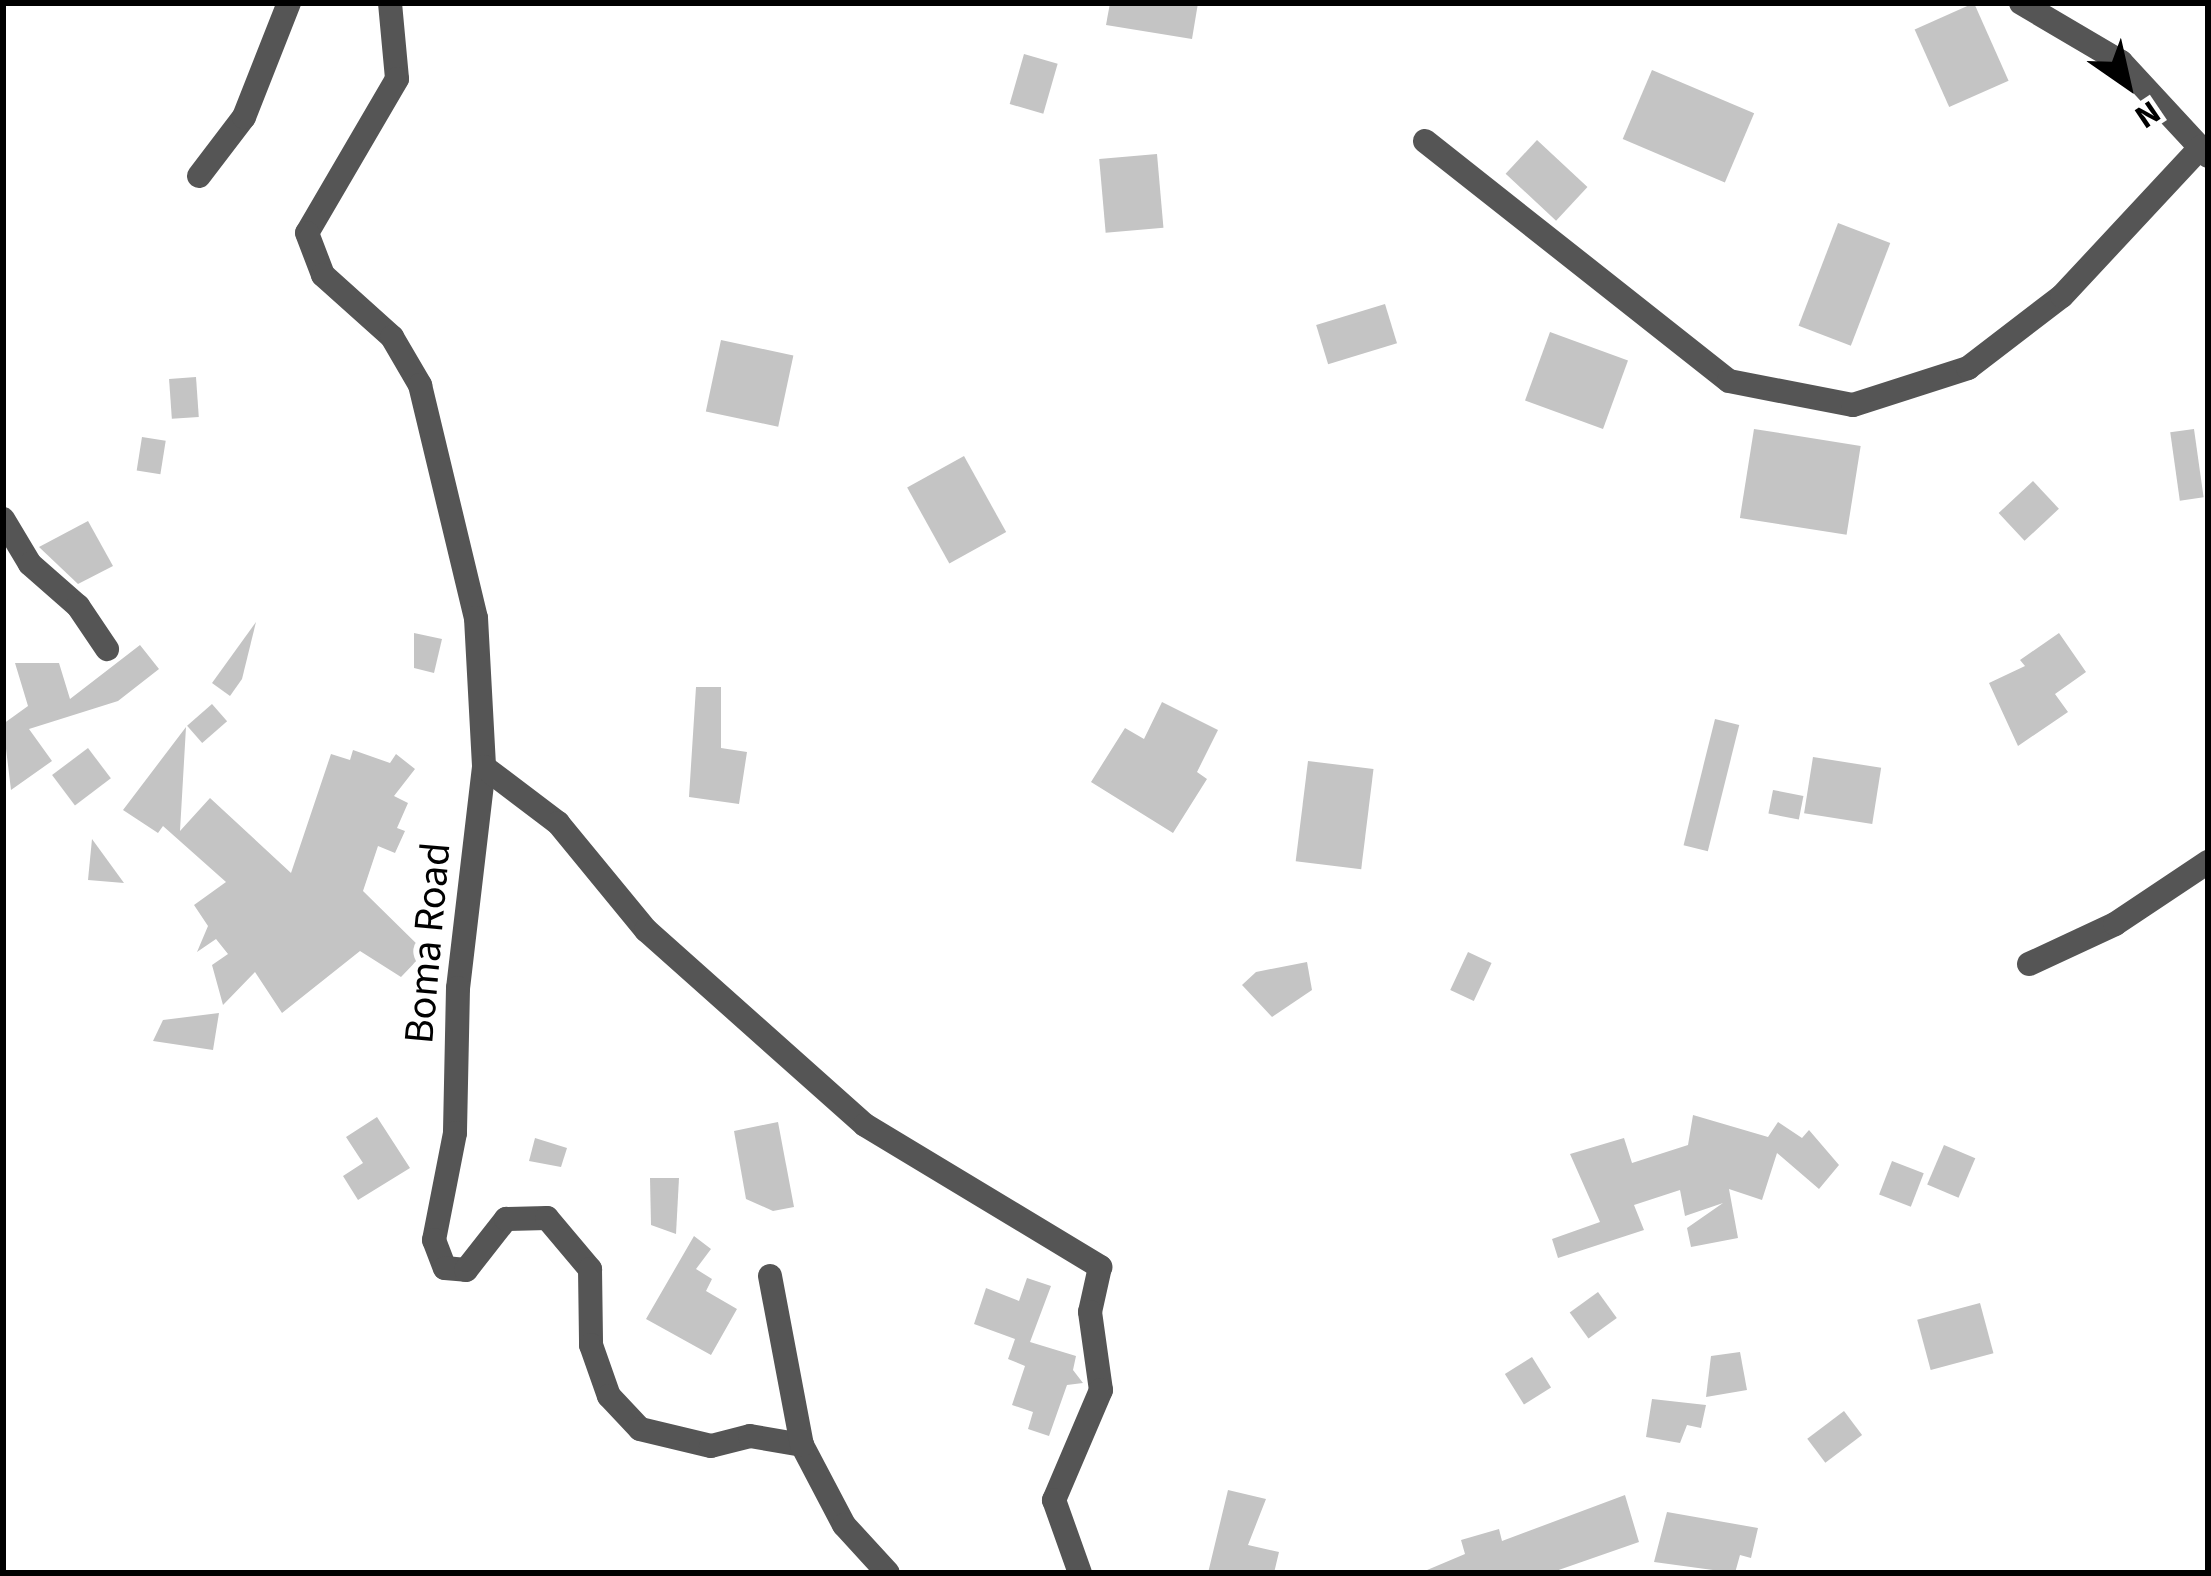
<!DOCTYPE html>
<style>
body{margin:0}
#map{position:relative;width:2211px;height:1576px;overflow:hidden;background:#fff;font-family:"Source Sans 3",sans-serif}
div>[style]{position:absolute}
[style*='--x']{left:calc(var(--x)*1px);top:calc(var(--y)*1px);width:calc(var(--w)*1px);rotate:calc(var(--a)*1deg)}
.building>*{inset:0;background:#c4c4c4;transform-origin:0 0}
.street>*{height:24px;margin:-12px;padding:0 12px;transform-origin:12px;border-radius:12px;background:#555}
span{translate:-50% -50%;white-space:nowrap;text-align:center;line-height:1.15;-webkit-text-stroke:12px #fff;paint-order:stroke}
.street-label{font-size:42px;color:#000}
.frame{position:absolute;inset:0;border:6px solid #000;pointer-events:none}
.north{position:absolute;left:2067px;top:24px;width:120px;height:120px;-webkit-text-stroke:9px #fff;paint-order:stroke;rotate:146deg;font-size:33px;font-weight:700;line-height:48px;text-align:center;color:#000}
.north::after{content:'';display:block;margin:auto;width:42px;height:54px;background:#000;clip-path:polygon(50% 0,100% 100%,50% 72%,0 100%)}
</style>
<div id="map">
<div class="building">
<i style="clip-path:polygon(1110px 3px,1198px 3px,1192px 39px,1106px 25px)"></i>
<i style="left:1974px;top:3px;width:85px;height:65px;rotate:66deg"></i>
<i style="left:1024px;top:54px;width:35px;height:52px;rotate:16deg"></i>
<i style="left:1652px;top:70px;width:111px;height:75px;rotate:23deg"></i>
<i style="left:1537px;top:140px;width:69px;height:46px;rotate:43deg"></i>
<i style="left:1157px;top:154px;width:74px;height:58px;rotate:85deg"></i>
<i style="left:1838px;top:223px;width:56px;height:110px;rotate:21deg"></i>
<i style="left:1385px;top:304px;width:41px;height:72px;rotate:73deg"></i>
<i style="left:1550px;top:332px;width:83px;height:73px;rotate:20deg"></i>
<i style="left:721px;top:340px;width:74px;height:73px;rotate:12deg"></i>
<i style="left:196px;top:377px;width:40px;height:27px;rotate:86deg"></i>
<i style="left:1754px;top:429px;width:108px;height:90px;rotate:9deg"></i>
<i style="left:2194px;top:429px;width:69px;height:24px;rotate:82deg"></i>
<i style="left:142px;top:437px;width:24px;height:34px;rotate:9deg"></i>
<i style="left:964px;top:456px;width:87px;height:65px;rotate:61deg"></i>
<i style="left:2033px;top:481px;width:38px;height:47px;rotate:47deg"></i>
<i style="clip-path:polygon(88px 521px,113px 566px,78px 584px,39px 547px)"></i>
<i style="clip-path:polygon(256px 622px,242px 679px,230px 696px,212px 683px)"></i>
<i style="clip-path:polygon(414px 633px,442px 639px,434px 673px,414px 668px)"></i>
<i style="clip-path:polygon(2059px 633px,2086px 672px,2055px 694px,2068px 712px,2018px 746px,1989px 683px,2025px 666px,2020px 660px)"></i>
<i style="clip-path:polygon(140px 645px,159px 669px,118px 701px,29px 729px,52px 761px,11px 790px,3px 724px,28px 706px,15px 663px,59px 663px,70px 699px)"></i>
<i style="clip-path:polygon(696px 687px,721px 687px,721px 748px,747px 752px,739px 804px,689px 797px)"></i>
<i style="clip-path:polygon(1162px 702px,1218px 730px,1197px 772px,1207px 779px,1173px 833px,1091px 782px,1125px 728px,1144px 739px)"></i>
<i style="left:212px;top:704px;width:23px;height:33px;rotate:49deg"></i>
<i style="left:1715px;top:719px;width:25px;height:130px;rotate:14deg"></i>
<i style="clip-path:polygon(186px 727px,180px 831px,210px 798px,291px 873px,331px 754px,350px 760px,353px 750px,390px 763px,396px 754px,415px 769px,394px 796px,408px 803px,397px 828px,405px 831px,395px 853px,378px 846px,363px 891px,425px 952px,401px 977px,360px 951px,282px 1013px,255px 972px,223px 1005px,212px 965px,228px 954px,216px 939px,197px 952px,208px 926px,194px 905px,226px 882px,163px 826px,158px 833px,123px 810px)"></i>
<i style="left:88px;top:748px;width:38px;height:45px;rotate:53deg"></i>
<i style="left:1813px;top:757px;width:69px;height:57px;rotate:9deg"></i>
<i style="left:1308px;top:761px;width:66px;height:101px;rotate:7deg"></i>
<i style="left:1773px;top:790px;width:31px;height:24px;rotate:11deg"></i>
<i style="clip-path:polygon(92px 839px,124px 883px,88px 880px)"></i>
<i style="left:1468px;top:952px;width:26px;height:42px;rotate:25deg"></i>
<i style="clip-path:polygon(1307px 962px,1312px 990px,1272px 1017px,1242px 985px,1256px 972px)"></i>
<i style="clip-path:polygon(219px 1013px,213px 1050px,153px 1041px,163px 1020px)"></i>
<i style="clip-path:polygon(1693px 1115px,1768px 1137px,1778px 1122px,1802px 1138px,1809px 1130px,1839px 1165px,1819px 1189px,1777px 1153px,1762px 1200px,1729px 1189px,1738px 1238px,1691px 1247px,1687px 1228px,1723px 1203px,1685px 1216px,1680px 1190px,1634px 1205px,1644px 1230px,1558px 1258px,1552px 1239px,1600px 1222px,1570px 1154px,1624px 1138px,1632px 1163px,1688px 1145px)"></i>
<i style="clip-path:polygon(377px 1117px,410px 1168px,358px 1200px,343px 1176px,363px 1163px,346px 1137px)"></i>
<i style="clip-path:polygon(778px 1122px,794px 1207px,773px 1211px,746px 1199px,734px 1131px)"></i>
<i style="clip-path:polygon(535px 1138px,567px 1148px,561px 1167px,529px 1161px)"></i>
<i style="left:1944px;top:1145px;width:34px;height:43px;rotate:23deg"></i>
<i style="left:1892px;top:1161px;width:34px;height:36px;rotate:21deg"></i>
<i style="clip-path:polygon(650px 1178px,679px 1178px,676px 1234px,651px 1225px)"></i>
<i style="clip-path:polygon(694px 1236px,711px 1249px,696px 1269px,712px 1279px,706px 1291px,737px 1309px,711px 1355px,646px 1319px)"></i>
<i style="clip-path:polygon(1027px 1278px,1051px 1286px,1030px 1342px,1076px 1356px,1073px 1370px,1083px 1383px,1067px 1385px,1049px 1436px,1028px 1429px,1033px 1412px,1012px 1405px,1025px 1366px,1008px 1359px,1015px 1339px,974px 1324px,986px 1288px,1019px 1301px)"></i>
<i style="left:1598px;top:1292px;width:32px;height:35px;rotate:54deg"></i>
<i style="left:1980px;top:1303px;width:52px;height:65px;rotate:75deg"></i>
<i style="clip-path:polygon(1740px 1352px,1747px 1390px,1706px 1397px,1711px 1356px)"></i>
<i style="left:1532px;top:1357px;width:36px;height:32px;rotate:58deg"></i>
<i style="clip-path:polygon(1652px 1399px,1706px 1405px,1701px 1428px,1687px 1425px,1680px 1443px,1646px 1437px)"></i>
<i style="left:1844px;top:1411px;width:30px;height:46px;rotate:53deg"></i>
<i style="clip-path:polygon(1228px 1490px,1266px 1499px,1248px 1545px,1279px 1552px,1274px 1573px,1208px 1573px)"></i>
<i style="clip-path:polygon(1625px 1495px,1639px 1542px,1550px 1573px,1420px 1573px,1465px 1554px,1461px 1540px,1499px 1529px,1502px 1541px)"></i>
<i style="clip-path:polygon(1667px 1512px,1758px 1528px,1751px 1558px,1740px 1555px,1735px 1573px,1654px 1562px)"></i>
</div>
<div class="street">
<i style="--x:390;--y:3;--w:76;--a:84.7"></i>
<i style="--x:397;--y:79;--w:178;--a:120.3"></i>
<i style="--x:307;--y:233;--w:45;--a:69.1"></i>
<i style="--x:323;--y:275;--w:93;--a:41.9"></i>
<i style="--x:392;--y:337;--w:56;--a:59.7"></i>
<i style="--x:420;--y:385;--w:240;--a:76.5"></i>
<i style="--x:476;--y:618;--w:149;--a:86.9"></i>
<i style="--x:484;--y:767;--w:223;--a:96.7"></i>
<i style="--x:458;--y:988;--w:145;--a:91.2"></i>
<i style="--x:455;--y:1133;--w:109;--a:101.1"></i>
<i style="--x:434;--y:1240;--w:30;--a:69"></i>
<i style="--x:445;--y:1268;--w:21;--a:5"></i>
<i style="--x:466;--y:1270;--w:65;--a:-51.9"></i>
<i style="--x:506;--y:1219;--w:41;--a:-1.4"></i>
<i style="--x:547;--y:1218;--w:67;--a:49.9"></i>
<i style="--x:590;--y:1269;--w:76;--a:89.2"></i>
<i style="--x:591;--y:1345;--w:54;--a:70.6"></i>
<i style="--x:609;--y:1396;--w:45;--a:46.8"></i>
<i style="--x:640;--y:1429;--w:73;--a:13.5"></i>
<i style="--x:711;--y:1446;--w:40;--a:-14.4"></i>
<i style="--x:750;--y:1436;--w:53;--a:9.8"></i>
<i style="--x:802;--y:1445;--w:90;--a:62.3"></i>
<i style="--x:844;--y:1525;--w:65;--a:47.5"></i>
<i style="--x:2021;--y:3;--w:116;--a:30.5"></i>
<i style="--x:2121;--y:62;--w:128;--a:47.2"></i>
<i style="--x:1425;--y:141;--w:387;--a:38.3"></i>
<i style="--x:1729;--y:381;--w:126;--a:11"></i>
<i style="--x:1853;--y:405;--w:121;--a:-17.8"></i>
<i style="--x:1968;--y:368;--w:118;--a:-37.5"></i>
<i style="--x:2062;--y:296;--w:204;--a:-47"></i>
<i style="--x:199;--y:176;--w:74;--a:-52.7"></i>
<i style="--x:244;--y:117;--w:123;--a:-68.5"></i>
<i style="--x:3;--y:519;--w:52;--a:59"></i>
<i style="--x:30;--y:564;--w:64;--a:41.2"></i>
<i style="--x:78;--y:606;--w:52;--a:56"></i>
<i style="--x:484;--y:767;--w:93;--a:37.1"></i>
<i style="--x:558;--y:823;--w:139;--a:50.6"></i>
<i style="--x:646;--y:930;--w:293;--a:41.7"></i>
<i style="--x:865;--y:1125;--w:275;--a:31.1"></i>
<i style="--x:1100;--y:1267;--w:46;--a:102.5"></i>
<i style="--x:1090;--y:1312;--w:79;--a:82"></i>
<i style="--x:1101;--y:1390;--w:120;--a:113.1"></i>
<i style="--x:1054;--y:1500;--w:77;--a:70.4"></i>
<i style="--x:2029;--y:964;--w:95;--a:-24.9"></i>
<i style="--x:2115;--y:924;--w:112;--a:-33.7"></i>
<i style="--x:770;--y:1276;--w:172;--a:79.3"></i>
</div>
<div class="street-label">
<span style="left:428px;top:943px;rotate:-85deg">Boma Road</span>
</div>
<div class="frame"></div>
<div class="north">N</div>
</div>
